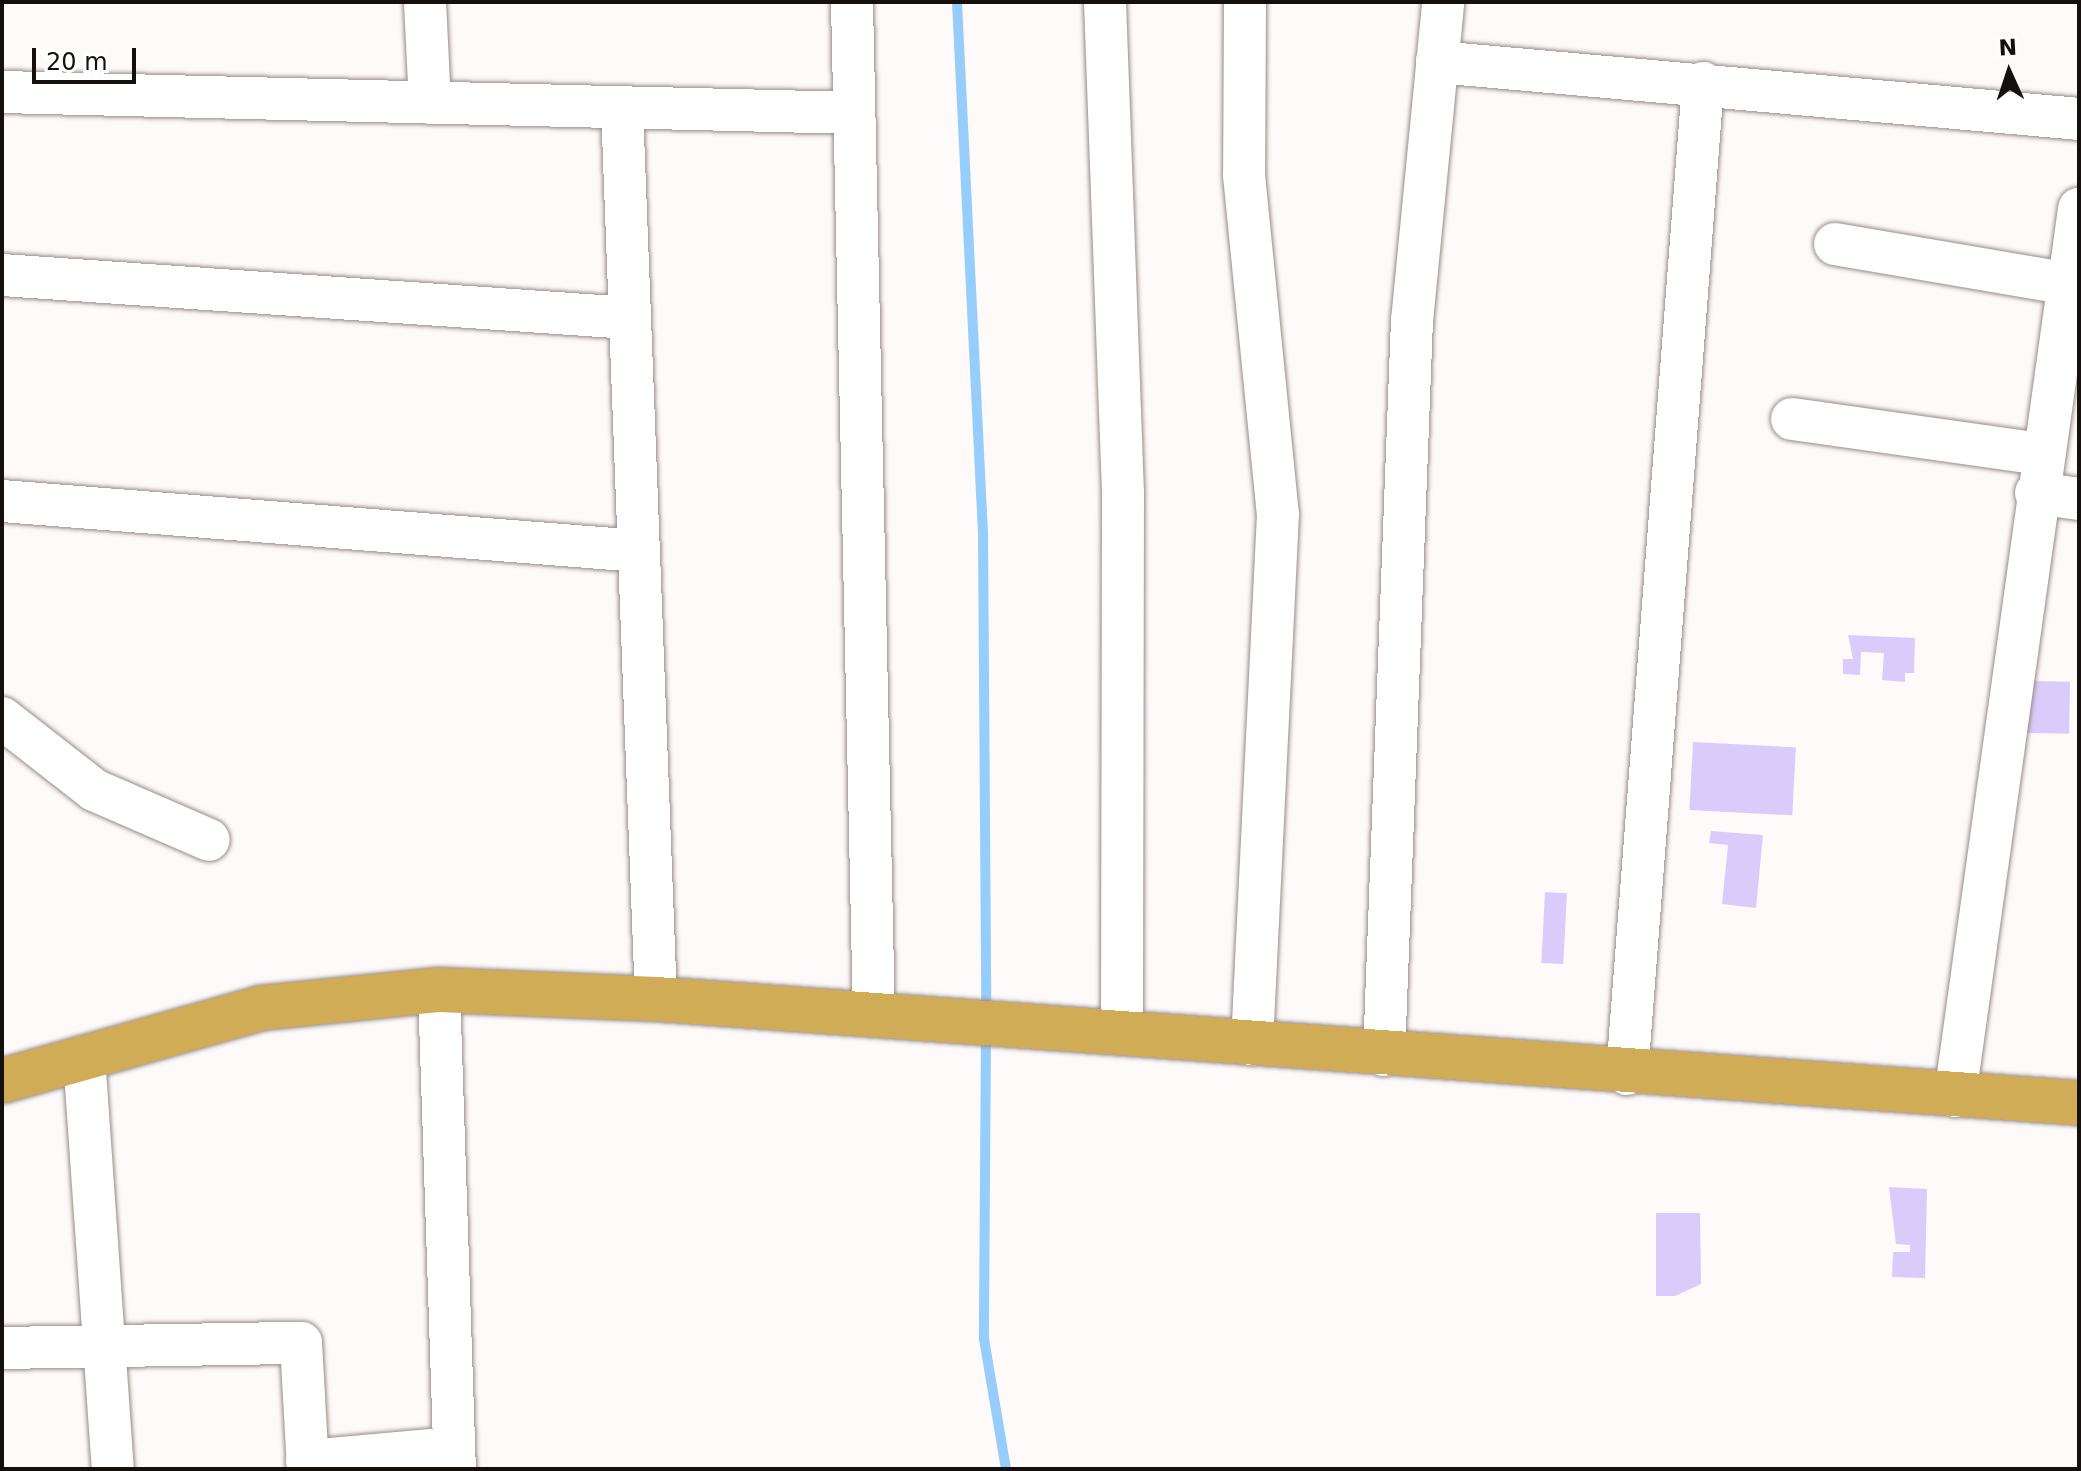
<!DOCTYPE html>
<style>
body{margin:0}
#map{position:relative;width:2081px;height:1471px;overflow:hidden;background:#fdfaf9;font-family:"DejaVu Sans",sans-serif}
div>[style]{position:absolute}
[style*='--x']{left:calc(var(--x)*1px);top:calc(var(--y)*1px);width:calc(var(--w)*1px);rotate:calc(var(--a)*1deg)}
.stream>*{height:10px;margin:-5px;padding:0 5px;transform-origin:5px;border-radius:5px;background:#97cdfb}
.building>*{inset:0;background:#d9ccfa;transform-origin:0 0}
.roads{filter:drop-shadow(0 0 2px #988b86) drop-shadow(0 0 2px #988b86)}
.minor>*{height:42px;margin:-21px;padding:0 21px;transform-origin:21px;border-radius:21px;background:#fff}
.highway>*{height:44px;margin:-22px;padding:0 22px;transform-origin:22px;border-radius:22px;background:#d1ac56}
span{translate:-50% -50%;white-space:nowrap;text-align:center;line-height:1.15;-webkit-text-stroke:6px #fff;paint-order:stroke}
.frame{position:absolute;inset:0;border:4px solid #15100e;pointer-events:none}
.north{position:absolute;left:1969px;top:32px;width:80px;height:80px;-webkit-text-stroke:6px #fff;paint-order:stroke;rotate:357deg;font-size:22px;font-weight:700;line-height:32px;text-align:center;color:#15100e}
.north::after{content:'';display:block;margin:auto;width:28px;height:36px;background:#15100e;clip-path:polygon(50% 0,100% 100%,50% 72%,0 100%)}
.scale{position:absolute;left:32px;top:48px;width:104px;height:36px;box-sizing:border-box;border:4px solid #15100e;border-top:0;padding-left:10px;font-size:24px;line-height:28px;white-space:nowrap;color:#15100e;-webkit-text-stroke:6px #fff;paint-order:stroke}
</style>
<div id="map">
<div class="stream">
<i style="--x:957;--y:2;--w:533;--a:87.2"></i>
<i style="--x:983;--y:534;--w:479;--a:89.6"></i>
<i style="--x:986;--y:1033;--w:306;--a:90.4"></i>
<i style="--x:984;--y:1339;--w:132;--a:80.4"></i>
</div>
<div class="building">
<i style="clip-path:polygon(1848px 635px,1915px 638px,1914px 673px,1905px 673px,1905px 682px,1882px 680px,1884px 653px,1861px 652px,1860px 675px,1843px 674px,1843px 659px,1853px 659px)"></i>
<i style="left:2028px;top:681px;width:42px;height:52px;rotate:1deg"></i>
<i style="left:1693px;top:742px;width:103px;height:68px;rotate:3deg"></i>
<i style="clip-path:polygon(1711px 831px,1763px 835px,1756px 908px,1722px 904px,1728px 845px,1709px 843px)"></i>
<i style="left:1545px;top:892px;width:22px;height:71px;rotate:3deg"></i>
<i style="clip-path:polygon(1889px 1187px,1927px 1189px,1925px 1278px,1892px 1277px,1893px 1252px,1910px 1252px,1910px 1245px,1896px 1244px)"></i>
<i style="clip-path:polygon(1656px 1213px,1700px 1213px,1701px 1284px,1675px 1296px,1656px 1296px)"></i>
</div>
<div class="roads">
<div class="minor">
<i style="--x:425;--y:2;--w:101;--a:87.2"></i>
<i style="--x:852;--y:2;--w:1013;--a:88.76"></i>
<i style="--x:1105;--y:2;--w:492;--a:87.9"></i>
<i style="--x:1123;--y:494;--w:540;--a:90.11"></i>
<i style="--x:1245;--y:2;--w:173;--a:90.3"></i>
<i style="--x:1244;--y:175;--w:341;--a:84.3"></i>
<i style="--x:1278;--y:514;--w:531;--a:92.81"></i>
<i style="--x:1437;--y:62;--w:645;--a:5.07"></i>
<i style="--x:2;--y:92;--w:852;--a:1.41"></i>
<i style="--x:622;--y:107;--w:893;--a:87.82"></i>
<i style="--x:1835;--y:244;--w:236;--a:9.7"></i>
<i style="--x:2;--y:275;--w:629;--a:3.92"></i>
<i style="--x:1792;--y:419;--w:252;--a:8"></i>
<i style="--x:2036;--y:493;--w:43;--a:7.9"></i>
<i style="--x:2;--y:501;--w:639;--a:4.49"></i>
<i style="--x:2;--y:718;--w:117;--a:38"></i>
<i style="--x:94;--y:790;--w:125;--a:23.5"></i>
<i style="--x:439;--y:990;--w:479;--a:88.1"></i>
<i style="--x:1384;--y:1055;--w:735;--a:-87.82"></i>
<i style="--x:1412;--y:321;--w:321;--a:-84.4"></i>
<i style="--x:84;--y:1057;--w:413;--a:86"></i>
<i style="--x:1627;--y:1074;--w:994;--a:-85.61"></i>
<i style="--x:1955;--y:1096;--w:896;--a:-82.04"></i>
<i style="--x:2;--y:1348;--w:299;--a:-1"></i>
<i style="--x:301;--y:1343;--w:126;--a:86.8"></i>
<i style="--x:307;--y:1461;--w:146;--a:-5.1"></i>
</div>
<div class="highway">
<i style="--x:2;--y:1081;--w:269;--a:-15.7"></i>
<i style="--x:261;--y:1008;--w:179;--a:-5.8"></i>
<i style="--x:439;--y:990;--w:217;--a:2.4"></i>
<i style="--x:656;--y:999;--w:1427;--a:4.18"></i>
</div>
</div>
<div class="frame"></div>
<div class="north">N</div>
<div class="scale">20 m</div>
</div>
